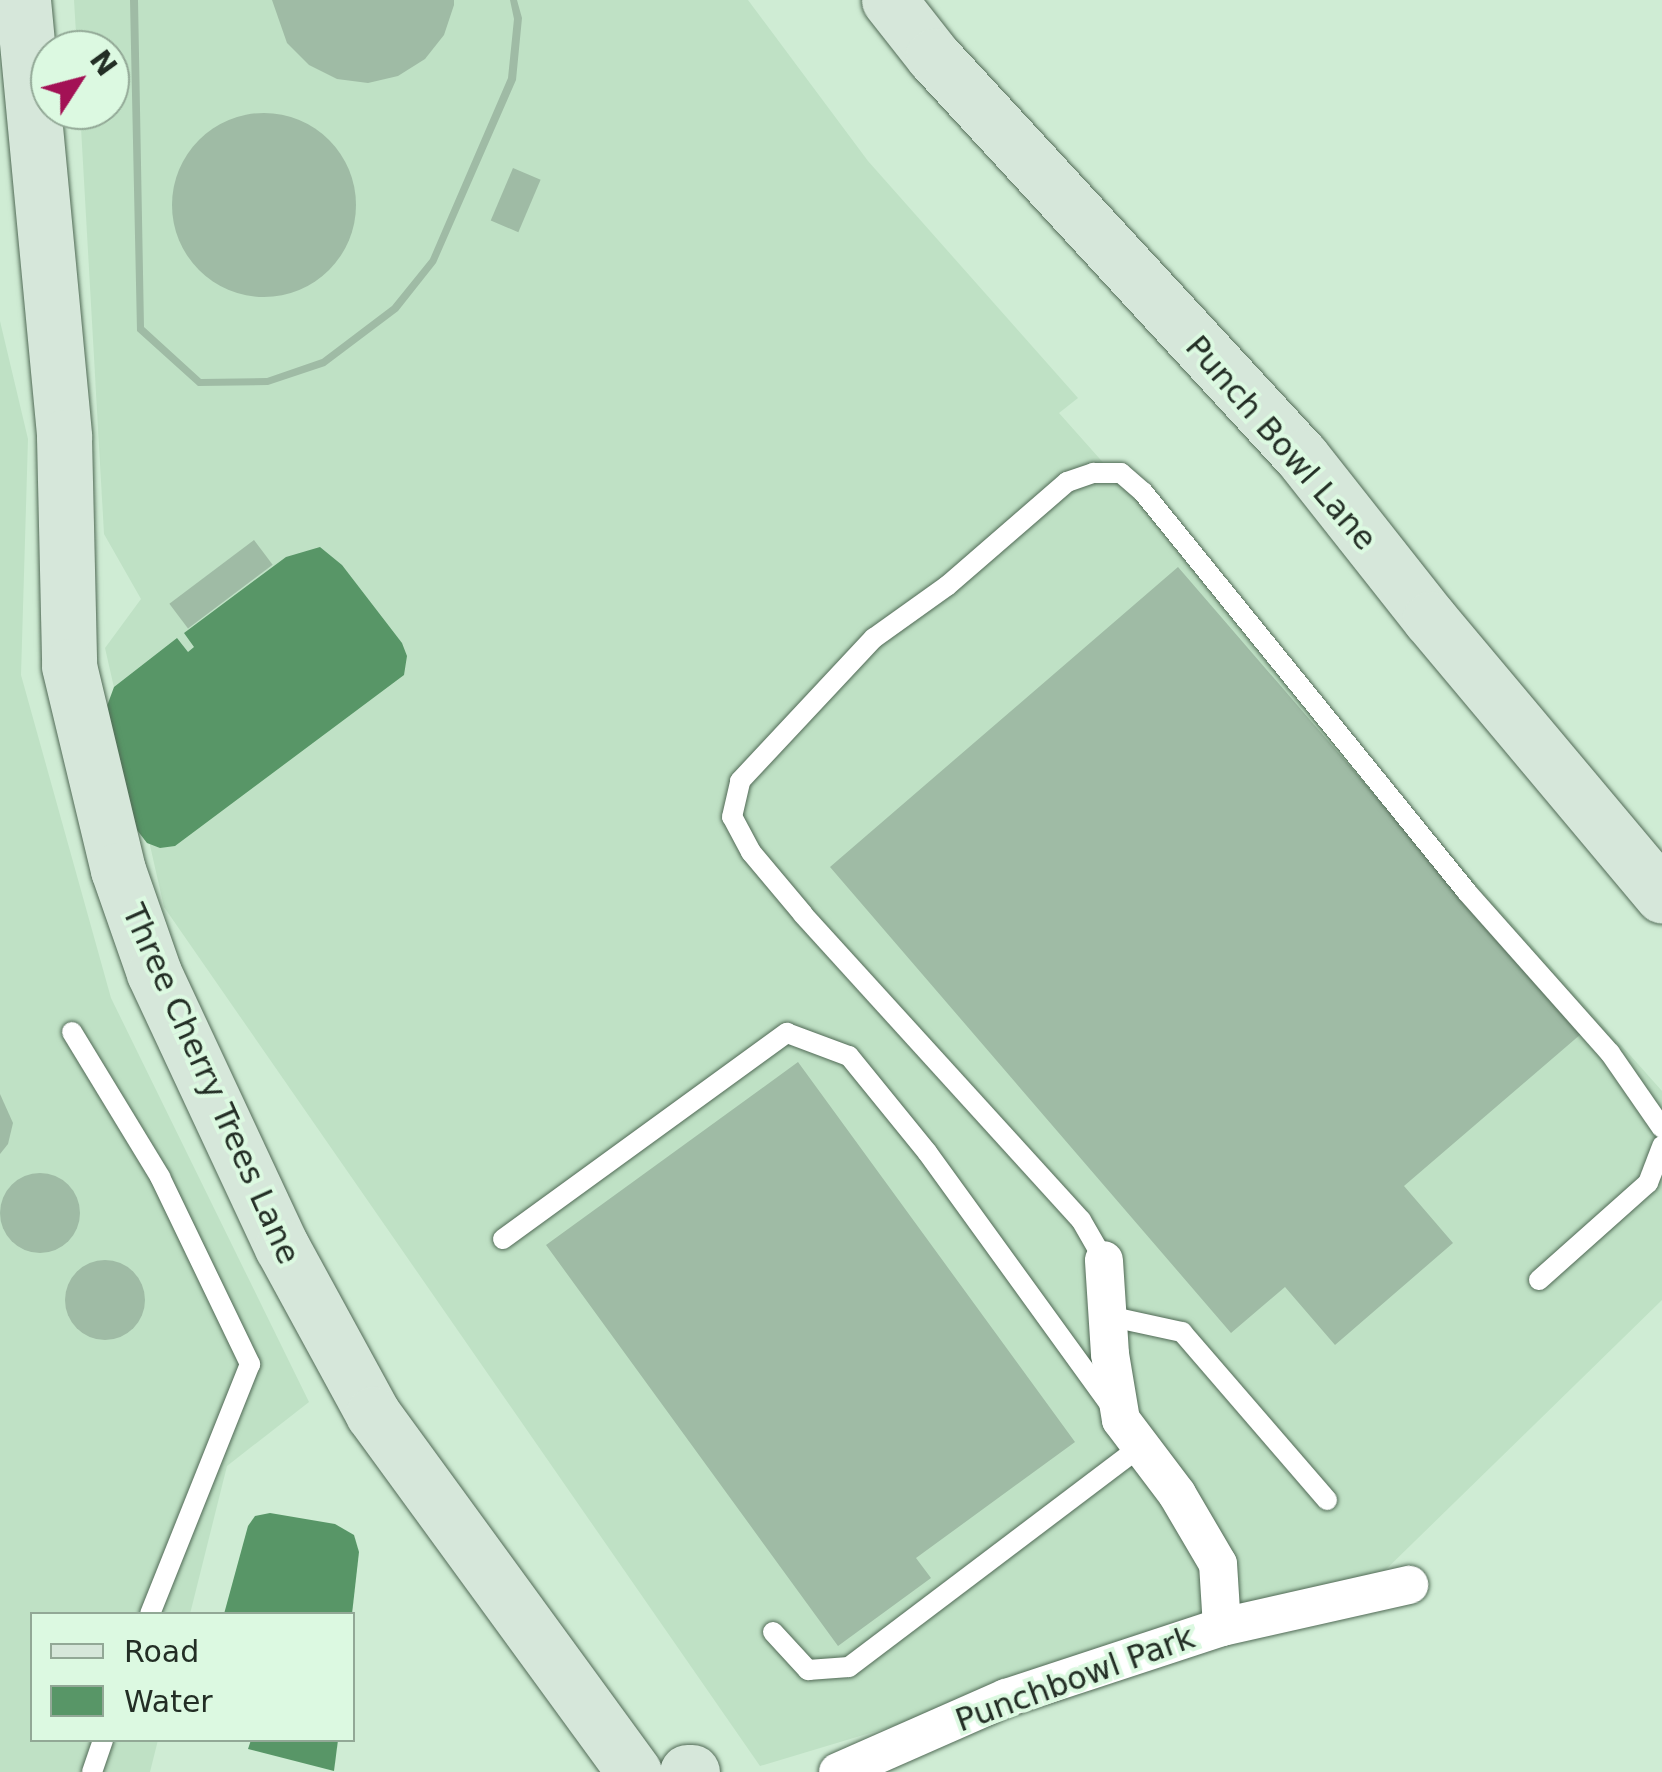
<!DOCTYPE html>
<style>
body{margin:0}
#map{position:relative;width:1662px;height:1772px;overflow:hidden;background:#cfecd4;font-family:"DejaVu Sans",sans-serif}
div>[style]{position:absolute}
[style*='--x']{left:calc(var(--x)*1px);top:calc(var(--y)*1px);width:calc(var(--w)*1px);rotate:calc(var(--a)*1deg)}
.built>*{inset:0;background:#bfe1c5}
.water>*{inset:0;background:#589667}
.building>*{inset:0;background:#9fbba5;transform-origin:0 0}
.round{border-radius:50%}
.roads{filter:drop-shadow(0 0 2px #516a56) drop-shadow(0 0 2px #516a56)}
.lane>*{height:20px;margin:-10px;padding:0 10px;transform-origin:10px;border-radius:10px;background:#fff}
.street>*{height:38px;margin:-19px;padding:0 19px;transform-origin:19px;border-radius:19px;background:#fff}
.secondary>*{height:55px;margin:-27.5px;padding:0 27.5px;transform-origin:27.5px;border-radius:27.5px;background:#d6e7da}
span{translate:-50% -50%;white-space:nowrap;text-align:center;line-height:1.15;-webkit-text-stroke:8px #dcf9e1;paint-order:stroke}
.street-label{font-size:32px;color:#232e25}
.legend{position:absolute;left:30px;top:1612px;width:325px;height:130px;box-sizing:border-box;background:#dcf9e1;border:2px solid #92a896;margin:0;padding:12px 18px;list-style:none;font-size:30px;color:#232e25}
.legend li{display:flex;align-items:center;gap:20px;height:50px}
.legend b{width:50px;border:2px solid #92a896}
.north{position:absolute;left:30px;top:30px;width:100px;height:100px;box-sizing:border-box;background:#dcf9e1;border:2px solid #92a896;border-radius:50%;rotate:54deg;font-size:28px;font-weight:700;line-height:40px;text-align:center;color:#232e25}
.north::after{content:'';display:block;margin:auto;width:35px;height:45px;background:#a31155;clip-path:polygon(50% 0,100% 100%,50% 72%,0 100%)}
</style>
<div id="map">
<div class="built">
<i style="clip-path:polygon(74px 0,748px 0,868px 161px,1078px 398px,1059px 413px,1662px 1091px,1662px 1300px,1373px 1582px,760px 1766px,164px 907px,105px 648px,141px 599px,104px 534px,80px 110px,110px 110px,110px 50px,77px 50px)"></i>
<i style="clip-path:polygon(0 321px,28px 439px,21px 675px,111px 998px,309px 1402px,227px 1466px,190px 1614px,32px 1614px,32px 1740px,158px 1740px,150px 1772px,0 1772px)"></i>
</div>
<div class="water">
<i style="clip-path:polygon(320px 547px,342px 565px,402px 643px,407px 656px,404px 675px,175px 846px,160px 848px,147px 843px,130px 821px,107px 706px,114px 687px,177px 638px,188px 652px,194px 647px,184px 633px,286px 557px)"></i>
<i style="clip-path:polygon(270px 1513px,335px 1524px,354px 1535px,359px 1552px,352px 1614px,224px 1614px,248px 1526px,255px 1516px)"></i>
<i style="clip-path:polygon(251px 1740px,338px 1740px,334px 1771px,248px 1749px)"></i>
</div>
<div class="building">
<i style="clip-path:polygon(130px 0,138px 0,144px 327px,201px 379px,267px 378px,322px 359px,392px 306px,430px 259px,508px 78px,514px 19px,510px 0,517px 0,522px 18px,516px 80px,436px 263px,398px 311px,325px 366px,268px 385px,198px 386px,137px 331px)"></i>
<i style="clip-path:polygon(272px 0,454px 0,454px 5px,444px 35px,425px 59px,398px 76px,368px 83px,337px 79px,309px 65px,287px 43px)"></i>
<i class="round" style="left:172px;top:113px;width:184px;height:184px"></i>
<i style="left:513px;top:168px;width:30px;height:57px;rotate:23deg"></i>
<i style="left:254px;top:540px;width:31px;height:106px;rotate:53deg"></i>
<i style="clip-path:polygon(1178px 567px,1581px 1034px,1404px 1186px,1453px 1243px,1335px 1345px,1285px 1287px,1231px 1333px,830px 867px)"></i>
<i style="clip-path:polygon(798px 1062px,1075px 1442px,916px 1558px,931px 1578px,838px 1646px,546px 1245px)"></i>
<i style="clip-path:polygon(0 1094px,13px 1123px,8px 1144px,0 1154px)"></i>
<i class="round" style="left:0;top:1173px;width:80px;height:80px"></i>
<i class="round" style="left:65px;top:1260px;width:80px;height:80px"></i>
</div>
<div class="roads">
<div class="lane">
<i style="--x:72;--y:1032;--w:170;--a:58.7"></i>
<i style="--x:160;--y:1177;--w:208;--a:64.3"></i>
<i style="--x:250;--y:1364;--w:269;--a:111.8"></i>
<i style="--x:503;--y:1239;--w:351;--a:-36"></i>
<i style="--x:787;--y:1033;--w:66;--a:20.4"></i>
<i style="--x:849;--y:1056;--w:124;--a:50.9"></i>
<i style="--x:927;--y:1152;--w:314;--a:54.1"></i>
<i style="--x:1104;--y:1260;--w:46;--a:-119.9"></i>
<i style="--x:1081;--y:1220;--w:413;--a:-132.3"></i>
<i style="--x:803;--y:914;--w:81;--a:-130"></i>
<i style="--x:751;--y:852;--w:40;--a:-118"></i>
<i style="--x:732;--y:817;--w:37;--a:-77"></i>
<i style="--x:740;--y:781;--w:196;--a:-46.9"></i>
<i style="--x:874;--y:638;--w:90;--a:-35.5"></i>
<i style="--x:947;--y:586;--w:159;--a:-40.9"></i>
<i style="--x:1067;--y:482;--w:28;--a:-19"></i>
<i style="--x:1093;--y:473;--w:28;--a:0"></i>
<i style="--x:1121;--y:473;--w:29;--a:41"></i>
<i style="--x:1143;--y:492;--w:515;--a:50.99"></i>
<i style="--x:1467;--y:892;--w:215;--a:48.4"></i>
<i style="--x:1610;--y:1053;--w:91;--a:55.3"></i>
<i style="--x:1539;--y:1280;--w:146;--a:-41.7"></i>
<i style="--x:1648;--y:1183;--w:40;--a:-69"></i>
<i style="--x:1108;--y:1316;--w:76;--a:12.2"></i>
<i style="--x:1182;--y:1332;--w:222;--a:49.2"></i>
<i style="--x:773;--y:1632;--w:52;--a:47.4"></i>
<i style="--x:808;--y:1670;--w:41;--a:-4.2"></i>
<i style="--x:849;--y:1667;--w:365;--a:-37.1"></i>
<i style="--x:92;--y:1772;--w:34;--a:-71"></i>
</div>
<div class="street">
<i style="--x:1222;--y:1627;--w:192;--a:-12.7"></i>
<i style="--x:838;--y:1772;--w:184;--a:-23.8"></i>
<i style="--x:1006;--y:1698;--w:227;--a:-18.2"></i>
<i style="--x:1222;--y:1627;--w:63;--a:-93.6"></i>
<i style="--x:1218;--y:1564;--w:81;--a:-120.4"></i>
<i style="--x:1177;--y:1494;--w:93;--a:-127.1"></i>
<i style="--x:1121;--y:1420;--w:67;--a:-99.5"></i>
<i style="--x:1110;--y:1354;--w:94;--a:-93.7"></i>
</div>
<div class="secondary">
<i style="--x:23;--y:0;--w:439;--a:84.6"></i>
<i style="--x:64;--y:437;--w:229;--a:88.7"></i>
<i style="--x:69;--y:666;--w:210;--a:76.5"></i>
<i style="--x:118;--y:870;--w:109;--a:70.7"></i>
<i style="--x:154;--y:973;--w:302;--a:65"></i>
<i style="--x:282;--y:1247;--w:190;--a:61.4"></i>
<i style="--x:373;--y:1414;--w:443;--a:53.9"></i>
<i style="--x:889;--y:0;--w:71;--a:51.8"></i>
<i style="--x:933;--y:56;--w:545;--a:47.38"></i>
<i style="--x:1302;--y:457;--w:206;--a:51.7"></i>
<i style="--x:1430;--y:619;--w:361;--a:50"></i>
<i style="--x:687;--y:1772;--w:5;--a:0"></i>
</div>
</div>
<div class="street-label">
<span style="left:1281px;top:443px;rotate:49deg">Punch Bowl Lane</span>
<span style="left:211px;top:1084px;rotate:66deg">Three Cherry Trees Lane</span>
<span style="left:1075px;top:1679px;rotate:-20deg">Punchbowl Park</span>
</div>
<ul class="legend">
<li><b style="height:12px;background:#d6e7da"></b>Road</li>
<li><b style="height:28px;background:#589667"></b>Water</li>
</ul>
<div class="north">N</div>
</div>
